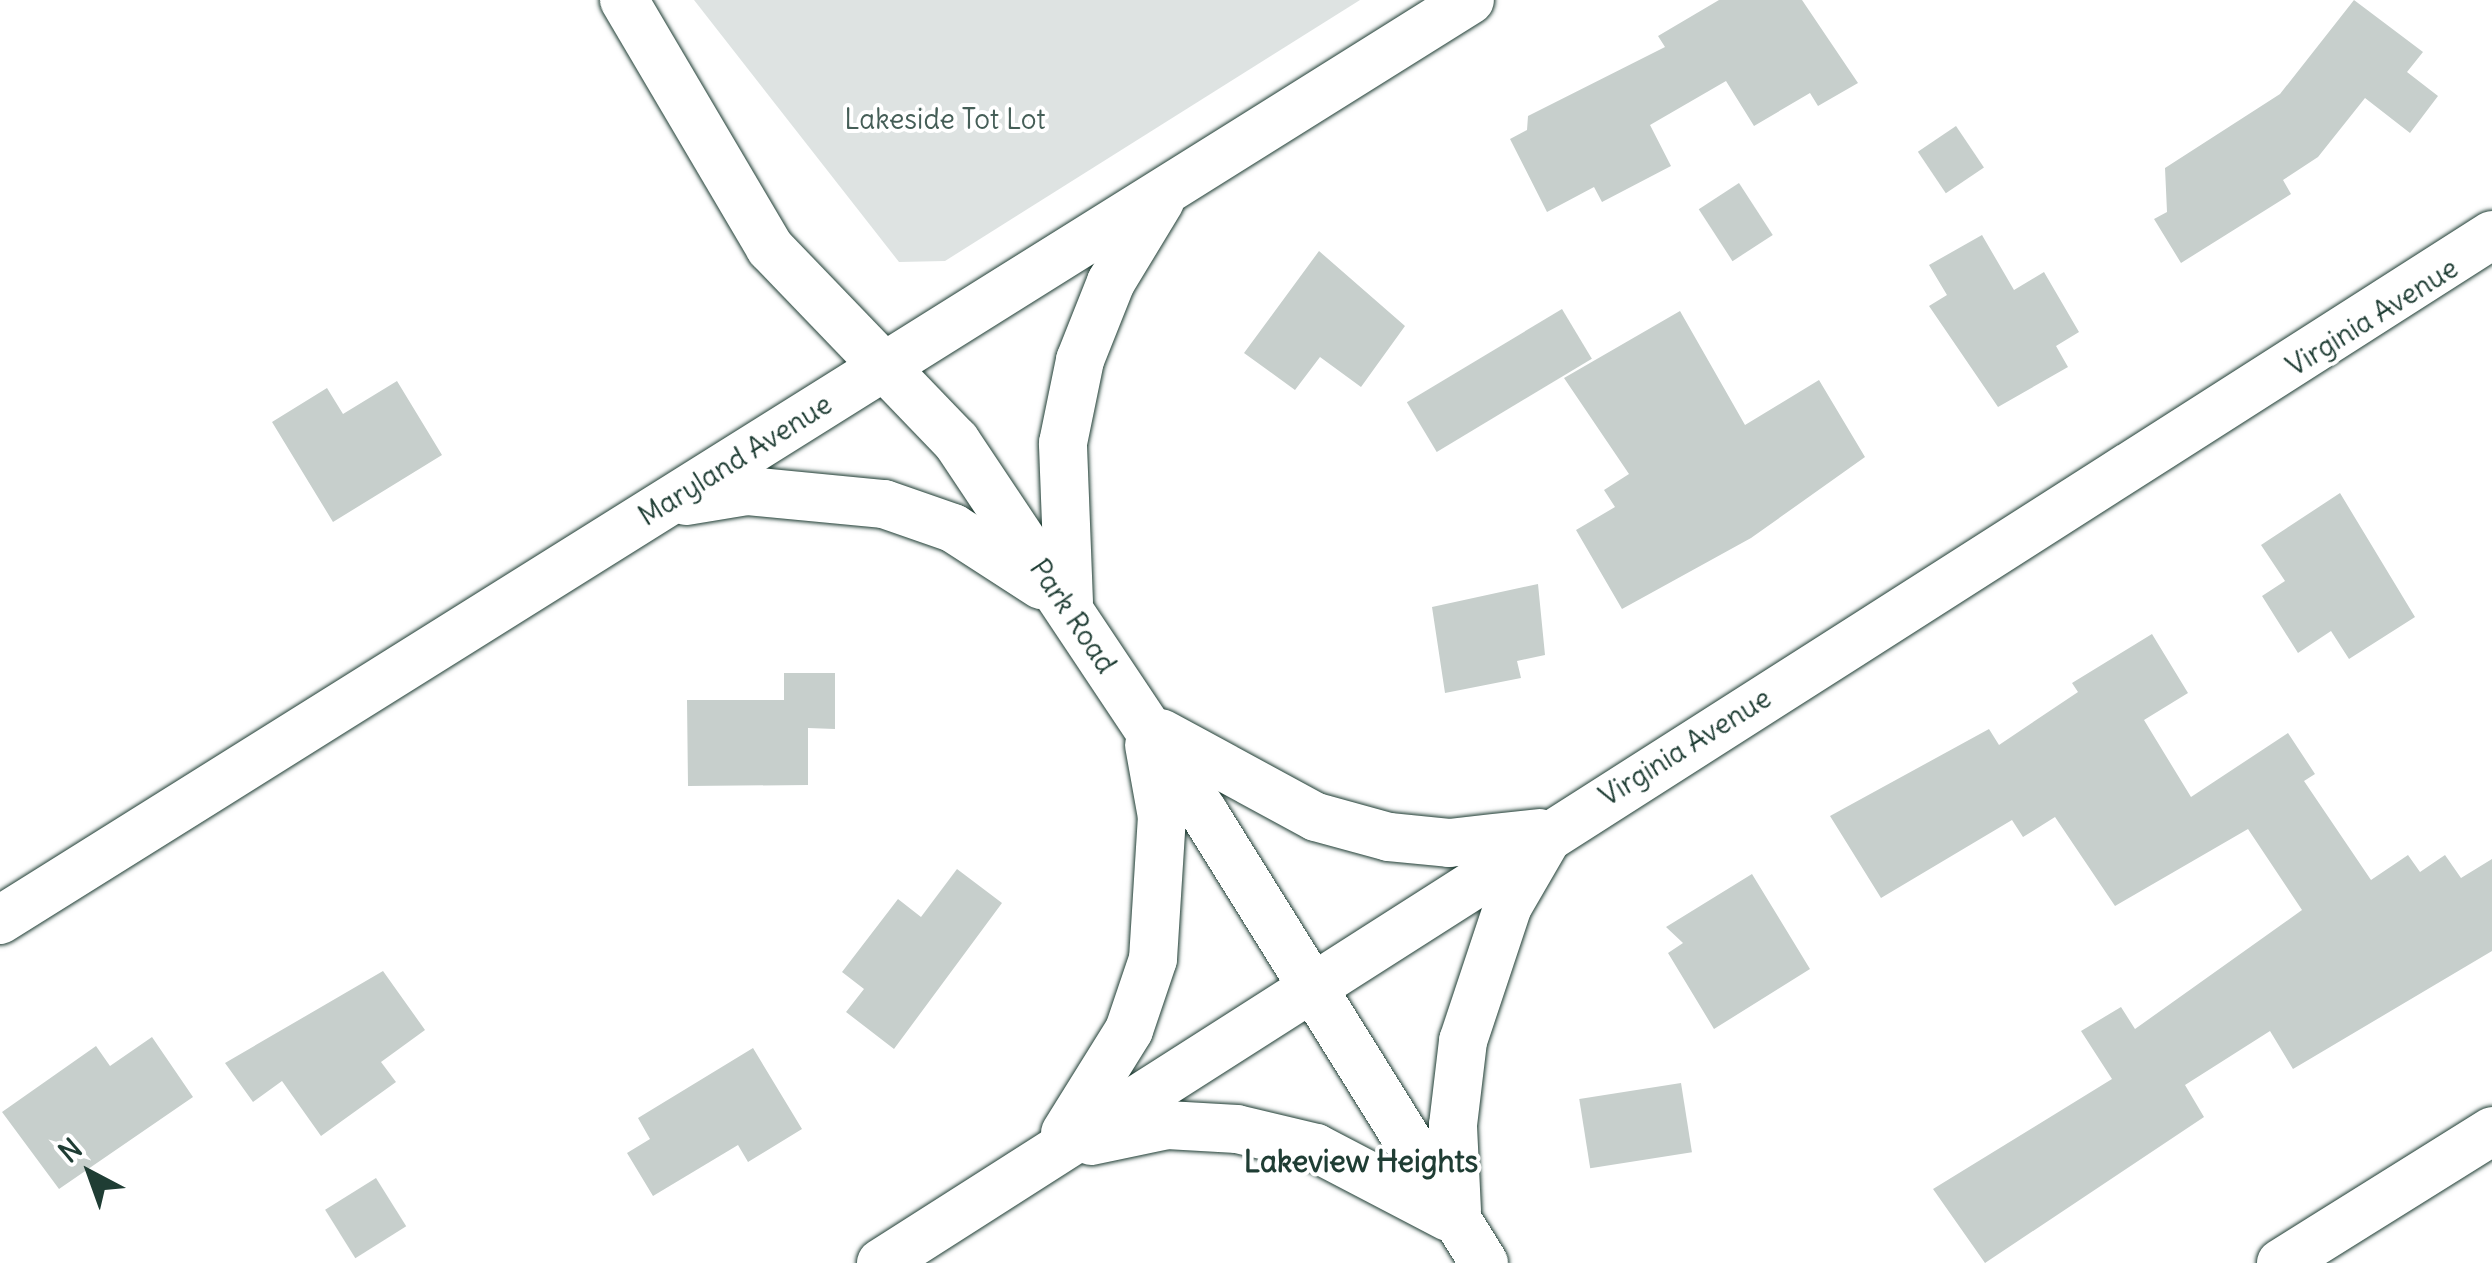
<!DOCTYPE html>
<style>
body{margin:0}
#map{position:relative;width:2492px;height:1263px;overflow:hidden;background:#fff;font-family:Delius,sans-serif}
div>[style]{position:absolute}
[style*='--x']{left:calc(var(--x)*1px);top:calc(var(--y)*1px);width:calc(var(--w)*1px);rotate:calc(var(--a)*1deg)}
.green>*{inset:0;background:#dee3e2}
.building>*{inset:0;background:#c7cfcc;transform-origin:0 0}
.roads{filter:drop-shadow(0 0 2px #1f3d34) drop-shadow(0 0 2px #1f3d34)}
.minor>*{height:48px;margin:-24px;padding:0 24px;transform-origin:24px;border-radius:24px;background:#fff}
span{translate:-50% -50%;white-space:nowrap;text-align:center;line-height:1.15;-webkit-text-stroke:8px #fff;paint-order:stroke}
.park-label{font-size:28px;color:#455e57}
.street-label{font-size:28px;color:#1f3d34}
.neighbourhood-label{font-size:30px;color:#1f3d34;font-weight:700}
.north{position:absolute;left:40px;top:1123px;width:100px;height:100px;-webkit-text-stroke:8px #fff;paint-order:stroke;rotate:319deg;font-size:28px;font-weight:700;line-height:40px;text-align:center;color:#1f3d34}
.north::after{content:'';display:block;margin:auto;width:35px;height:45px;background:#1f3d34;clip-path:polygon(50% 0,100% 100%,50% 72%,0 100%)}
</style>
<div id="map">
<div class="green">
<i style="clip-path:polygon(694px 0,1360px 0,945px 261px,899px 262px)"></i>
</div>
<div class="building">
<i style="clip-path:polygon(1719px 0,1802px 0,1858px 83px,1818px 106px,1810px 93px,1754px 126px,1726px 81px,1650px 125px,1671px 166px,1602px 202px,1594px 187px,1547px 212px,1510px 139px,1527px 130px,1528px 116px,1665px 47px,1658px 36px)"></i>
<i style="clip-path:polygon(2354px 0,2423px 52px,2407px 72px,2438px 96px,2410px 133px,2365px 98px,2318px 157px,2283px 180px,2291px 194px,2181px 263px,2154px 219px,2167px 212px,2165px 168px,2280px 94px)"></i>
<i style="left:1956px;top:126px;width:50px;height:46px;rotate:56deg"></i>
<i style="left:1739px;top:183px;width:62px;height:48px;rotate:57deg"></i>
<i style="clip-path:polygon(1982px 235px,2014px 290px,2044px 272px,2079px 332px,2056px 346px,2068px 367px,1998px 407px,1929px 306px,1947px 295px,1929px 265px)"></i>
<i style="clip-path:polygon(1319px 251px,1405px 326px,1361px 387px,1320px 357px,1295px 390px,1244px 353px)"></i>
<i style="left:1562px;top:309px;width:58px;height:181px;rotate:59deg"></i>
<i style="clip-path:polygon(1680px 311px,1745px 425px,1819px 380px,1865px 457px,1751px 538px,1622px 609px,1576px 530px,1615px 507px,1604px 490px,1629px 474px,1564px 378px)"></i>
<i style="clip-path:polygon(397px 381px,442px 455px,333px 522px,272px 422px,327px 388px,343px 414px)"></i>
<i style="clip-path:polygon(2340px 493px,2415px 617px,2349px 659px,2331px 631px,2298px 653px,2262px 596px,2285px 581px,2261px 545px)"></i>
<i style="clip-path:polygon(1538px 584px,1545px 655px,1517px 661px,1521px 678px,1445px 693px,1432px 607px)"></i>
<i style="clip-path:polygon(2152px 634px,2188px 693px,2144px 720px,2191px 797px,2288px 733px,2315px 774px,2304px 781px,2371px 880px,2408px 855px,2420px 872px,2445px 855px,2461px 878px,2492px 859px,2492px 951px,2293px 1069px,2270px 1031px,2185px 1085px,2204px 1117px,1985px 1263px,1933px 1189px,2112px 1079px,2081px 1031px,2121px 1007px,2135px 1029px,2302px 910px,2248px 829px,2115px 906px,2055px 817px,2023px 837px,2012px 820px,1881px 898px,1830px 816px,1989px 729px,1999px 745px,2078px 692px,2072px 683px)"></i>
<i style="clip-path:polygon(784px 673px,835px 673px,835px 729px,808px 728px,808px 785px,688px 786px,687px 700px,784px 700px)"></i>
<i style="clip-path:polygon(957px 869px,1002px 903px,894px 1049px,846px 1012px,864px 989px,842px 972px,898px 899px,921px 917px)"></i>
<i style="clip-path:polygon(1752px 874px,1810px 969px,1714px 1029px,1668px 953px,1683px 943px,1666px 927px)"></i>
<i style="clip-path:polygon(383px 971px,425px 1030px,381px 1062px,396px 1082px,321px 1136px,282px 1081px,253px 1102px,225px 1063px)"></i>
<i style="clip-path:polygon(152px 1037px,193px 1097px,59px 1189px,2px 1112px,96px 1046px,110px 1066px)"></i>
<i style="clip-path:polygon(753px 1048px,802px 1129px,748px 1162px,738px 1145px,653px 1196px,627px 1153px,650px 1139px,638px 1118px)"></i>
<i style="left:1681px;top:1083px;width:70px;height:103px;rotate:81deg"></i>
<i style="left:376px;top:1178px;width:57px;height:60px;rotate:58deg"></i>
</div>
<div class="roads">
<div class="minor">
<i style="--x:624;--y:0;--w:288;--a:59.5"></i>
<i style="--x:770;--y:248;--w:268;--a:46.1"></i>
<i style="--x:956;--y:441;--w:447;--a:56.3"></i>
<i style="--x:1204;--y:813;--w:530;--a:58.11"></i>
<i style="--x:686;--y:501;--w:63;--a:-9.2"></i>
<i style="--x:748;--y:491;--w:137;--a:5.5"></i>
<i style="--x:884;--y:504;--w:73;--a:19.2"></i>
<i style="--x:953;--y:528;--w:105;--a:32.9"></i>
<i style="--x:1069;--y:602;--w:159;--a:-92.2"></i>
<i style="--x:1063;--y:443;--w:85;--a:-78.4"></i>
<i style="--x:1080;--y:360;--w:84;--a:-68.3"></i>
<i style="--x:1111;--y:282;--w:95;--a:-58.8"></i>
<i style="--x:1161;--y:733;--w:176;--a:28.5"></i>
<i style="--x:1316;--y:817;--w:76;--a:15.3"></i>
<i style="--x:1389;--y:837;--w:60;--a:5.7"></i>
<i style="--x:1449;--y:843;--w:91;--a:-6.3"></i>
<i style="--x:0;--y:920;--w:1734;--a:-32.04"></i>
<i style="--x:1065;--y:1133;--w:121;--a:-58.1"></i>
<i style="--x:1129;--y:1030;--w:75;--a:-71.3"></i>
<i style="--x:1153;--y:959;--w:142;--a:-86.4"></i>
<i style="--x:1162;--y:817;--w:73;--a:-100.2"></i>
<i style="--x:1091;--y:1141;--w:78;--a:-11.9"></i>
<i style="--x:1167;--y:1125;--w:70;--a:3.3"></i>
<i style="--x:1237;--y:1129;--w:81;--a:13.5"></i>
<i style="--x:1316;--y:1148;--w:149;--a:27.6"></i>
<i style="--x:1457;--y:1211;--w:86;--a:-92.7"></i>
<i style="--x:1453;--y:1125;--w:85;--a:-83.2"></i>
<i style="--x:1463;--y:1041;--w:142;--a:-71.6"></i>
<i style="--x:1508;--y:906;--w:80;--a:-59.9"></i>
<i style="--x:881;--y:1263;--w:1911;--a:-32.54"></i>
<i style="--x:2281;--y:1263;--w:249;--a:-32"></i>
</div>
</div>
<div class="park-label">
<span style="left:945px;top:119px">Lakeside Tot Lot</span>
</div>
<div class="street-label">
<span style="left:2372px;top:317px;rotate:-32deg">Virginia Avenue</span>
<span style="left:735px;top:460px;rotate:-32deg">Maryland Avenue</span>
<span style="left:1073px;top:616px;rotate:56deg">Park Road</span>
<span style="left:1685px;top:747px;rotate:-32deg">Virginia Avenue</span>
</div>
<div class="neighbourhood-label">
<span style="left:1361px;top:1161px">Lakeview Heights</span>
</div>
<div class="north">N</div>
</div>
